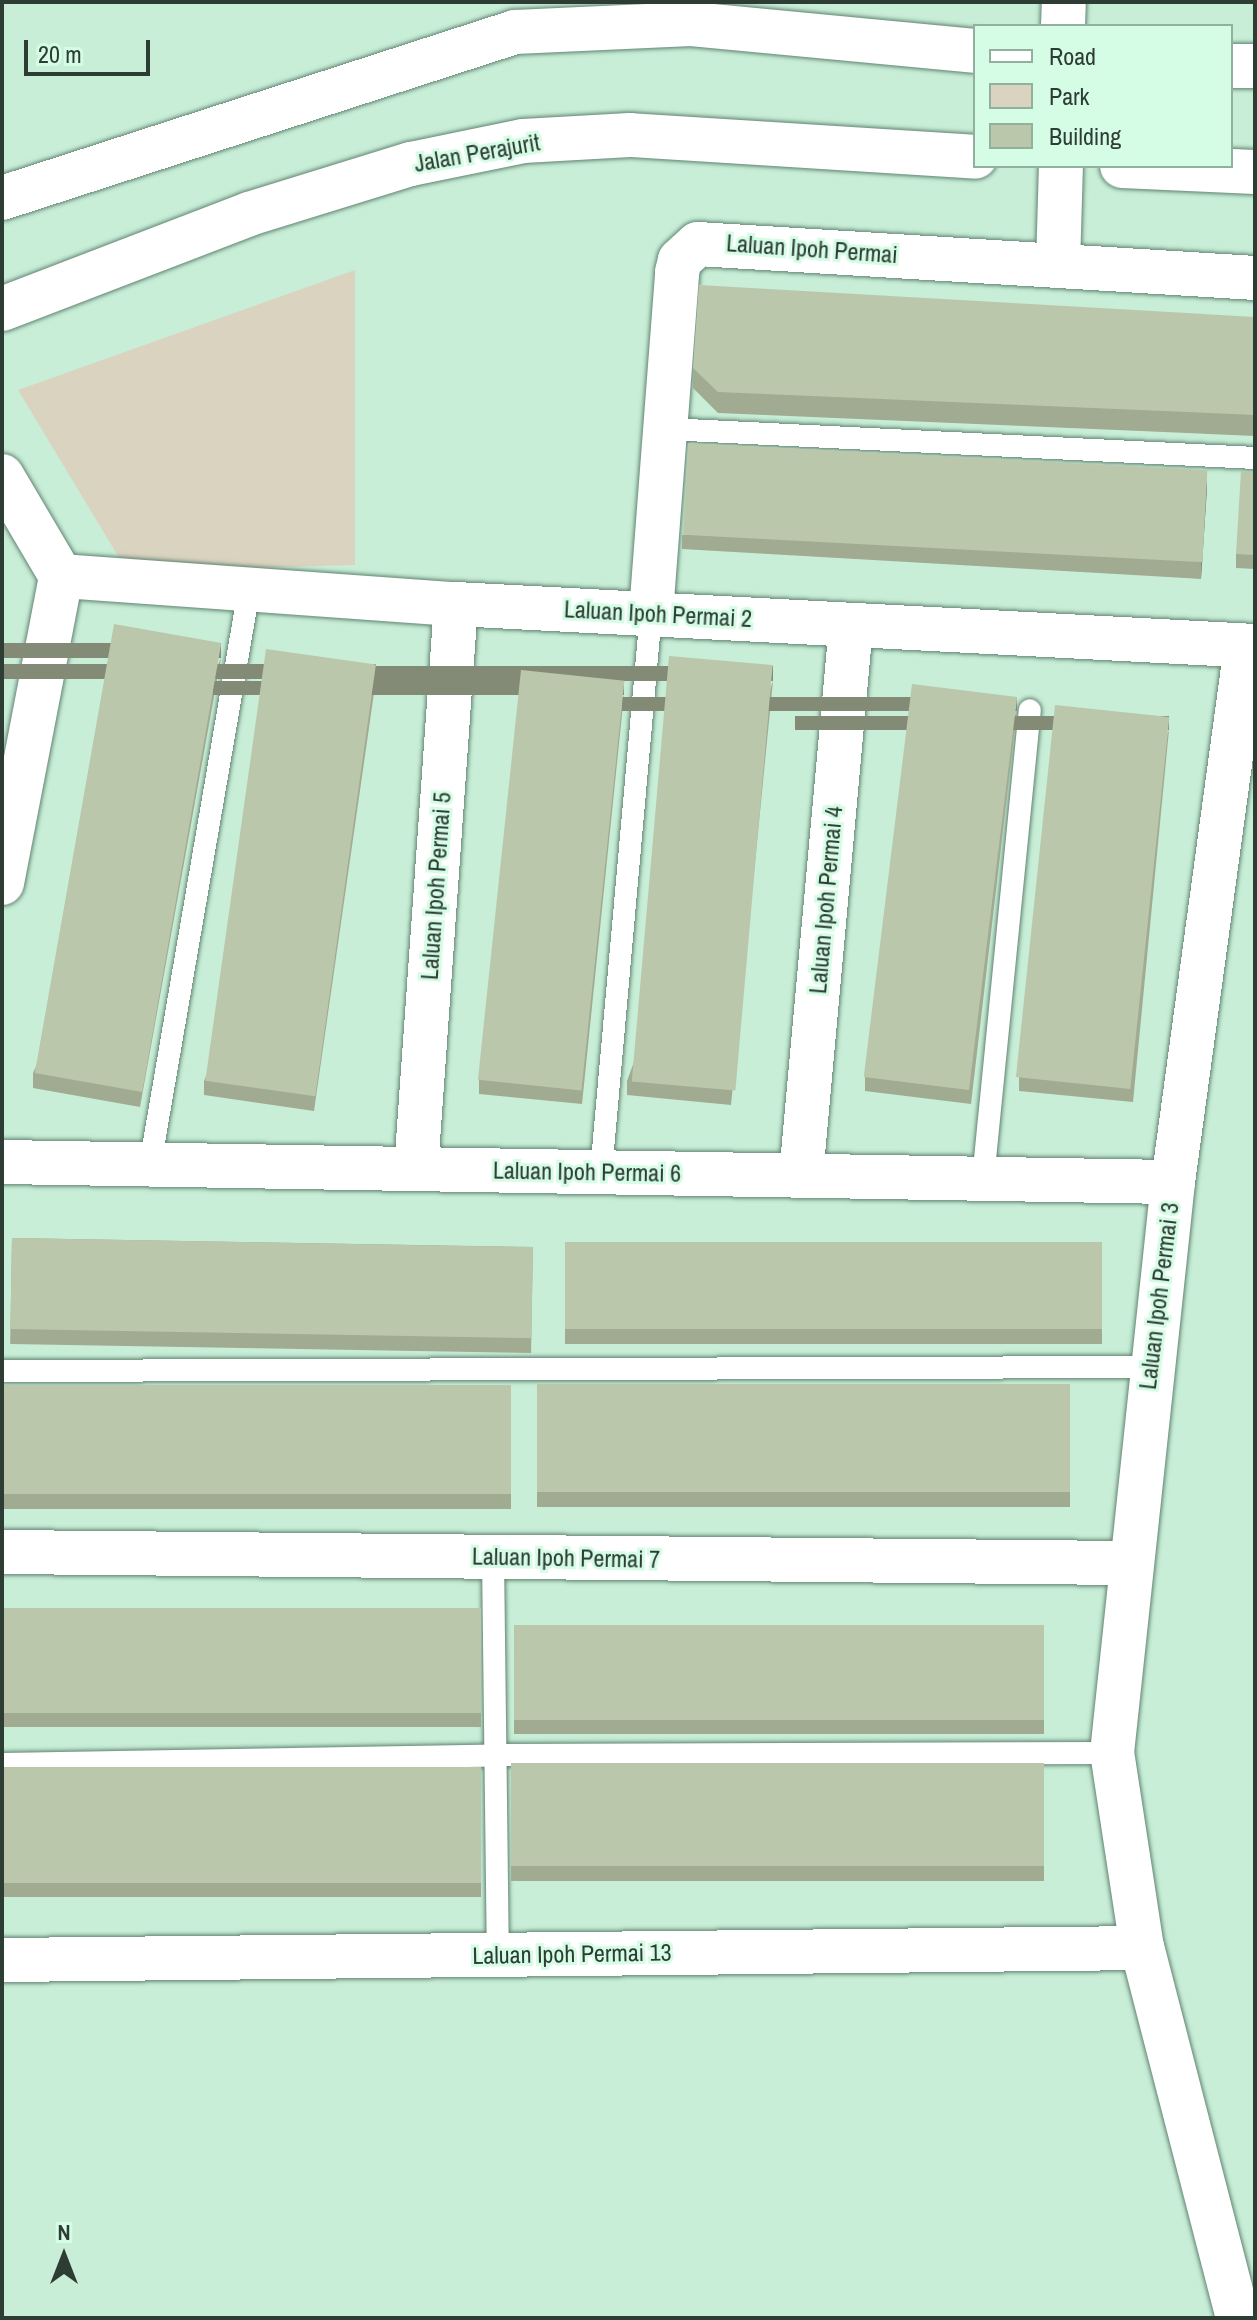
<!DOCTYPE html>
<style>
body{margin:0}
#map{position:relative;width:1257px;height:2320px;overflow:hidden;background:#c8eed8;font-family:"Archivo Narrow",sans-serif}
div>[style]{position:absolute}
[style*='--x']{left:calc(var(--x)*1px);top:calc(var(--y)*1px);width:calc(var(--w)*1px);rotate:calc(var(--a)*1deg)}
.green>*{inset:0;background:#dad3bf}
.roads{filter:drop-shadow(0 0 2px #618471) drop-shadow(0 0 2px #618471)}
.lane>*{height:22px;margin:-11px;padding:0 11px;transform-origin:11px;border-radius:11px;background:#fff}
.street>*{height:44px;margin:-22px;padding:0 22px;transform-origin:22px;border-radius:22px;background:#fff}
.secondary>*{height:44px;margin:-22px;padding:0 22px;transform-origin:22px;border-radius:22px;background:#fff}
.wall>*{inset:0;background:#a1ab92;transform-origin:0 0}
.shaded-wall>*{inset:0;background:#838b77;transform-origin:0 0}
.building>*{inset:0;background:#bbc7aa;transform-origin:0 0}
span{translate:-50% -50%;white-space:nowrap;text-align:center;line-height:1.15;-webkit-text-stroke:6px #d5fce5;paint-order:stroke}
.street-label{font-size:24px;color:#2e3d34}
.frame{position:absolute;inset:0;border:4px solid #2e3d34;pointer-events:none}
.legend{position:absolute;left:973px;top:24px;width:260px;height:144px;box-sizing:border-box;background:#d5fce5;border:2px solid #92b09e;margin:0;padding:10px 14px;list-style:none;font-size:24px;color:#2e3d34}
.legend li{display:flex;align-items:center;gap:16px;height:40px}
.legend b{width:40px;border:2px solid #92b09e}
.north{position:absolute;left:24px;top:2216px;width:80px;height:80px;-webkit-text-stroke:6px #d5fce5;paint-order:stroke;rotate:0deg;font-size:22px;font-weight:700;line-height:32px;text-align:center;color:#2e3d34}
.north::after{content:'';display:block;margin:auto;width:28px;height:36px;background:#2e3d34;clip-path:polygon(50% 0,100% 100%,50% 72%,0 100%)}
.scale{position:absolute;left:24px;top:40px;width:126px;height:36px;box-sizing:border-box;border:4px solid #2e3d34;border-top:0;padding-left:10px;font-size:24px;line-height:28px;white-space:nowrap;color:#2e3d34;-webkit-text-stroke:6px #d5fce5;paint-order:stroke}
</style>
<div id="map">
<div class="green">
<i style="clip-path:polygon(355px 270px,355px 565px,127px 571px,18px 390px)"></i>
</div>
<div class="roads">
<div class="lane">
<i style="--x:667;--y:429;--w:589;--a:2.82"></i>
<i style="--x:150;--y:1165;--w:583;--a:-80.23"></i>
<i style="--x:601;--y:1172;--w:561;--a:-84.89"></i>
<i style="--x:983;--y:1179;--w:471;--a:-84.3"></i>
<i style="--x:2;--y:1371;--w:1149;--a:-0.2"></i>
<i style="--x:493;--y:1557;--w:398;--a:89.3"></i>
<i style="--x:2;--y:1764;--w:494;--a:-1"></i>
<i style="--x:496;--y:1755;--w:616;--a:-0.19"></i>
</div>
<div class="street">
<i style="--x:1063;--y:26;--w:24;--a:-88"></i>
<i style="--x:1231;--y:66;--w:24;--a:0"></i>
<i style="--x:2;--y:198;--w:539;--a:-17.93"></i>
<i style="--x:515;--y:32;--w:176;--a:-2.6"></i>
<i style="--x:691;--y:24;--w:285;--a:5.4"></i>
<i style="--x:1058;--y:265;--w:99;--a:-88.3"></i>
<i style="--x:2;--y:476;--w:116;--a:59.5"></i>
<i style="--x:61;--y:576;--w:396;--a:4.1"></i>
<i style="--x:456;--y:604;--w:800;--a:3.01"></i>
<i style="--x:651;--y:613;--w:342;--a:-85.6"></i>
<i style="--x:677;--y:272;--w:12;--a:-76"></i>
<i style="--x:680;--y:260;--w:24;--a:-42"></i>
<i style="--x:698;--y:244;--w:558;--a:3.49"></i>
<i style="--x:2;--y:883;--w:313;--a:-79.1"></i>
<i style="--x:2;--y:1162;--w:1171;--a:0.98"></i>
<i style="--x:416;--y:1169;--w:566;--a:-85.95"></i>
<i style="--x:801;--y:1176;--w:553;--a:-84.81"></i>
<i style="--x:2;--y:1552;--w:1128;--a:0.56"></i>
<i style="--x:2;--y:1960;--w:1140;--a:-0.6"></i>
<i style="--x:1238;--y:2318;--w:382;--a:-104.5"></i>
<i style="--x:1142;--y:1948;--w:197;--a:-98.7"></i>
<i style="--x:1112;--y:1753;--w:574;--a:-83.9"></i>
<i style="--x:1173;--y:1182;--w:541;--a:-82.24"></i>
</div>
<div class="secondary">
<i style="--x:1122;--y:166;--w:133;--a:2.6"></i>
<i style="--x:2;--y:309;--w:265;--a:-21"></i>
<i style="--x:249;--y:214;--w:170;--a:-17.2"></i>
<i style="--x:411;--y:164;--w:114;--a:-11.6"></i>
<i style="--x:523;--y:141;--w:107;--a:-3.2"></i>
<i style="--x:630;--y:135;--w:346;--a:3.6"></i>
</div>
</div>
<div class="wall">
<i style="clip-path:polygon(1255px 317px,1255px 436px,718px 413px,693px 388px,693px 368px)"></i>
<i style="clip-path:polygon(1255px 472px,1255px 569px,1236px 568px,1236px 554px)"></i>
<i style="clip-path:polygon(1207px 488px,1201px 579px,682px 549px,682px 535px)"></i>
<i style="clip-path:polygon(221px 658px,140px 1107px,33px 1088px,33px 1073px)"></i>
<i style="clip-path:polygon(376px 679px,314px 1111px,204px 1095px,204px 1081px)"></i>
<i style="clip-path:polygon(773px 681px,731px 1105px,627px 1095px,627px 1081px)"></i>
<i style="clip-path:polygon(624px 695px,582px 1104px,479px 1094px,479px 1080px)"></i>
<i style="clip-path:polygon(1017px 711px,971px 1104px,865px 1091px,865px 1077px)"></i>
<i style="clip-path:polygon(1169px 730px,1133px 1102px,1019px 1091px,1019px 1077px)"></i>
<i style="left:12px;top:1238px;width:521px;height:106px;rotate:1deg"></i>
<i style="left:565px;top:1242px;width:537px;height:102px"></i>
<i style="left:537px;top:1384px;width:533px;height:123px"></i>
<i style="left:2px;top:1385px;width:509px;height:124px"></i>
<i style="left:2px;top:1608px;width:479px;height:119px"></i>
<i style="left:514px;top:1625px;width:530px;height:109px"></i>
<i style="left:511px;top:1763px;width:533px;height:118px"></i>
<i style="left:481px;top:1767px;width:130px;height:479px;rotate:90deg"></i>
</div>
<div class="shaded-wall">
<i style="clip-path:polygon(1207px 473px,1207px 488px,1201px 579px,1201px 565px)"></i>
<i style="left:221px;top:643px;width:15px;height:456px;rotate:90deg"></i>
<i style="left:376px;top:664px;width:15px;height:436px;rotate:90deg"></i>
<i style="left:773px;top:666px;width:15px;height:427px;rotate:90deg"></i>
<i style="left:624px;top:681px;width:14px;height:411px;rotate:90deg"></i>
<i style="left:1017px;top:697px;width:14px;height:395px;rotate:90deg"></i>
<i style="left:1169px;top:716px;width:14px;height:374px;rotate:90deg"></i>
</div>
<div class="building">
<i style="clip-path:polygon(699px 285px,1255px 317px,1255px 415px,718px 392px,693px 368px)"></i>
<i style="left:688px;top:443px;width:520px;height:92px;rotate:3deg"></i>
<i style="clip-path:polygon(1241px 471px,1255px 472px,1255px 555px,1236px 554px)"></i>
<i style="left:114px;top:624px;width:109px;height:456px;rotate:10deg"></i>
<i style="left:266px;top:649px;width:111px;height:436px;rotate:8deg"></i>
<i style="left:669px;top:656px;width:104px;height:427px;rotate:5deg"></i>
<i style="left:521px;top:670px;width:104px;height:412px;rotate:6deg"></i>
<i style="left:912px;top:684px;width:106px;height:396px;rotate:7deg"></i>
<i style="left:1055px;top:705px;width:115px;height:374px;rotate:6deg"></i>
<i style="left:12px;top:1238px;width:521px;height:91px;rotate:1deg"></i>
<i style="left:565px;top:1242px;width:537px;height:87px"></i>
<i style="left:537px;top:1384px;width:533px;height:108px"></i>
<i style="left:2px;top:1385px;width:509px;height:109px"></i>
<i style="left:2px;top:1608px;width:479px;height:105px"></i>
<i style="left:514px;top:1625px;width:530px;height:95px"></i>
<i style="left:511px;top:1763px;width:533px;height:103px"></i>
<i style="left:481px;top:1767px;width:116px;height:479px;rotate:90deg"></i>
</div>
<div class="street-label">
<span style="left:477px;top:153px;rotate:-10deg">Jalan Perajurit</span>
<span style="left:812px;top:249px;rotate:4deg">Laluan Ipoh Permai</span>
<span style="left:658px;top:614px;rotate:3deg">Laluan Ipoh Permai 2</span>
<span style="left:436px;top:886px;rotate:-86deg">Laluan Ipoh Permai 5</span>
<span style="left:826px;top:900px;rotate:-85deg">Laluan Ipoh Permai 4</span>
<span style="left:587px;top:1172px;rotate:1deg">Laluan Ipoh Permai 6</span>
<span style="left:1159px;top:1296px;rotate:-83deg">Laluan Ipoh Permai 3</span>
<span style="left:566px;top:1558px;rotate:1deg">Laluan Ipoh Permai 7</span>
<span style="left:572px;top:1954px;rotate:-1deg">Laluan Ipoh Permai 13</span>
</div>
<div class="frame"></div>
<ul class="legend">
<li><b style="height:10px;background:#fff"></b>Road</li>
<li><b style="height:22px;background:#dad3bf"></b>Park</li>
<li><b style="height:22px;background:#bbc7aa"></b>Building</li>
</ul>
<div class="north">N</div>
<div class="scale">20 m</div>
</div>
